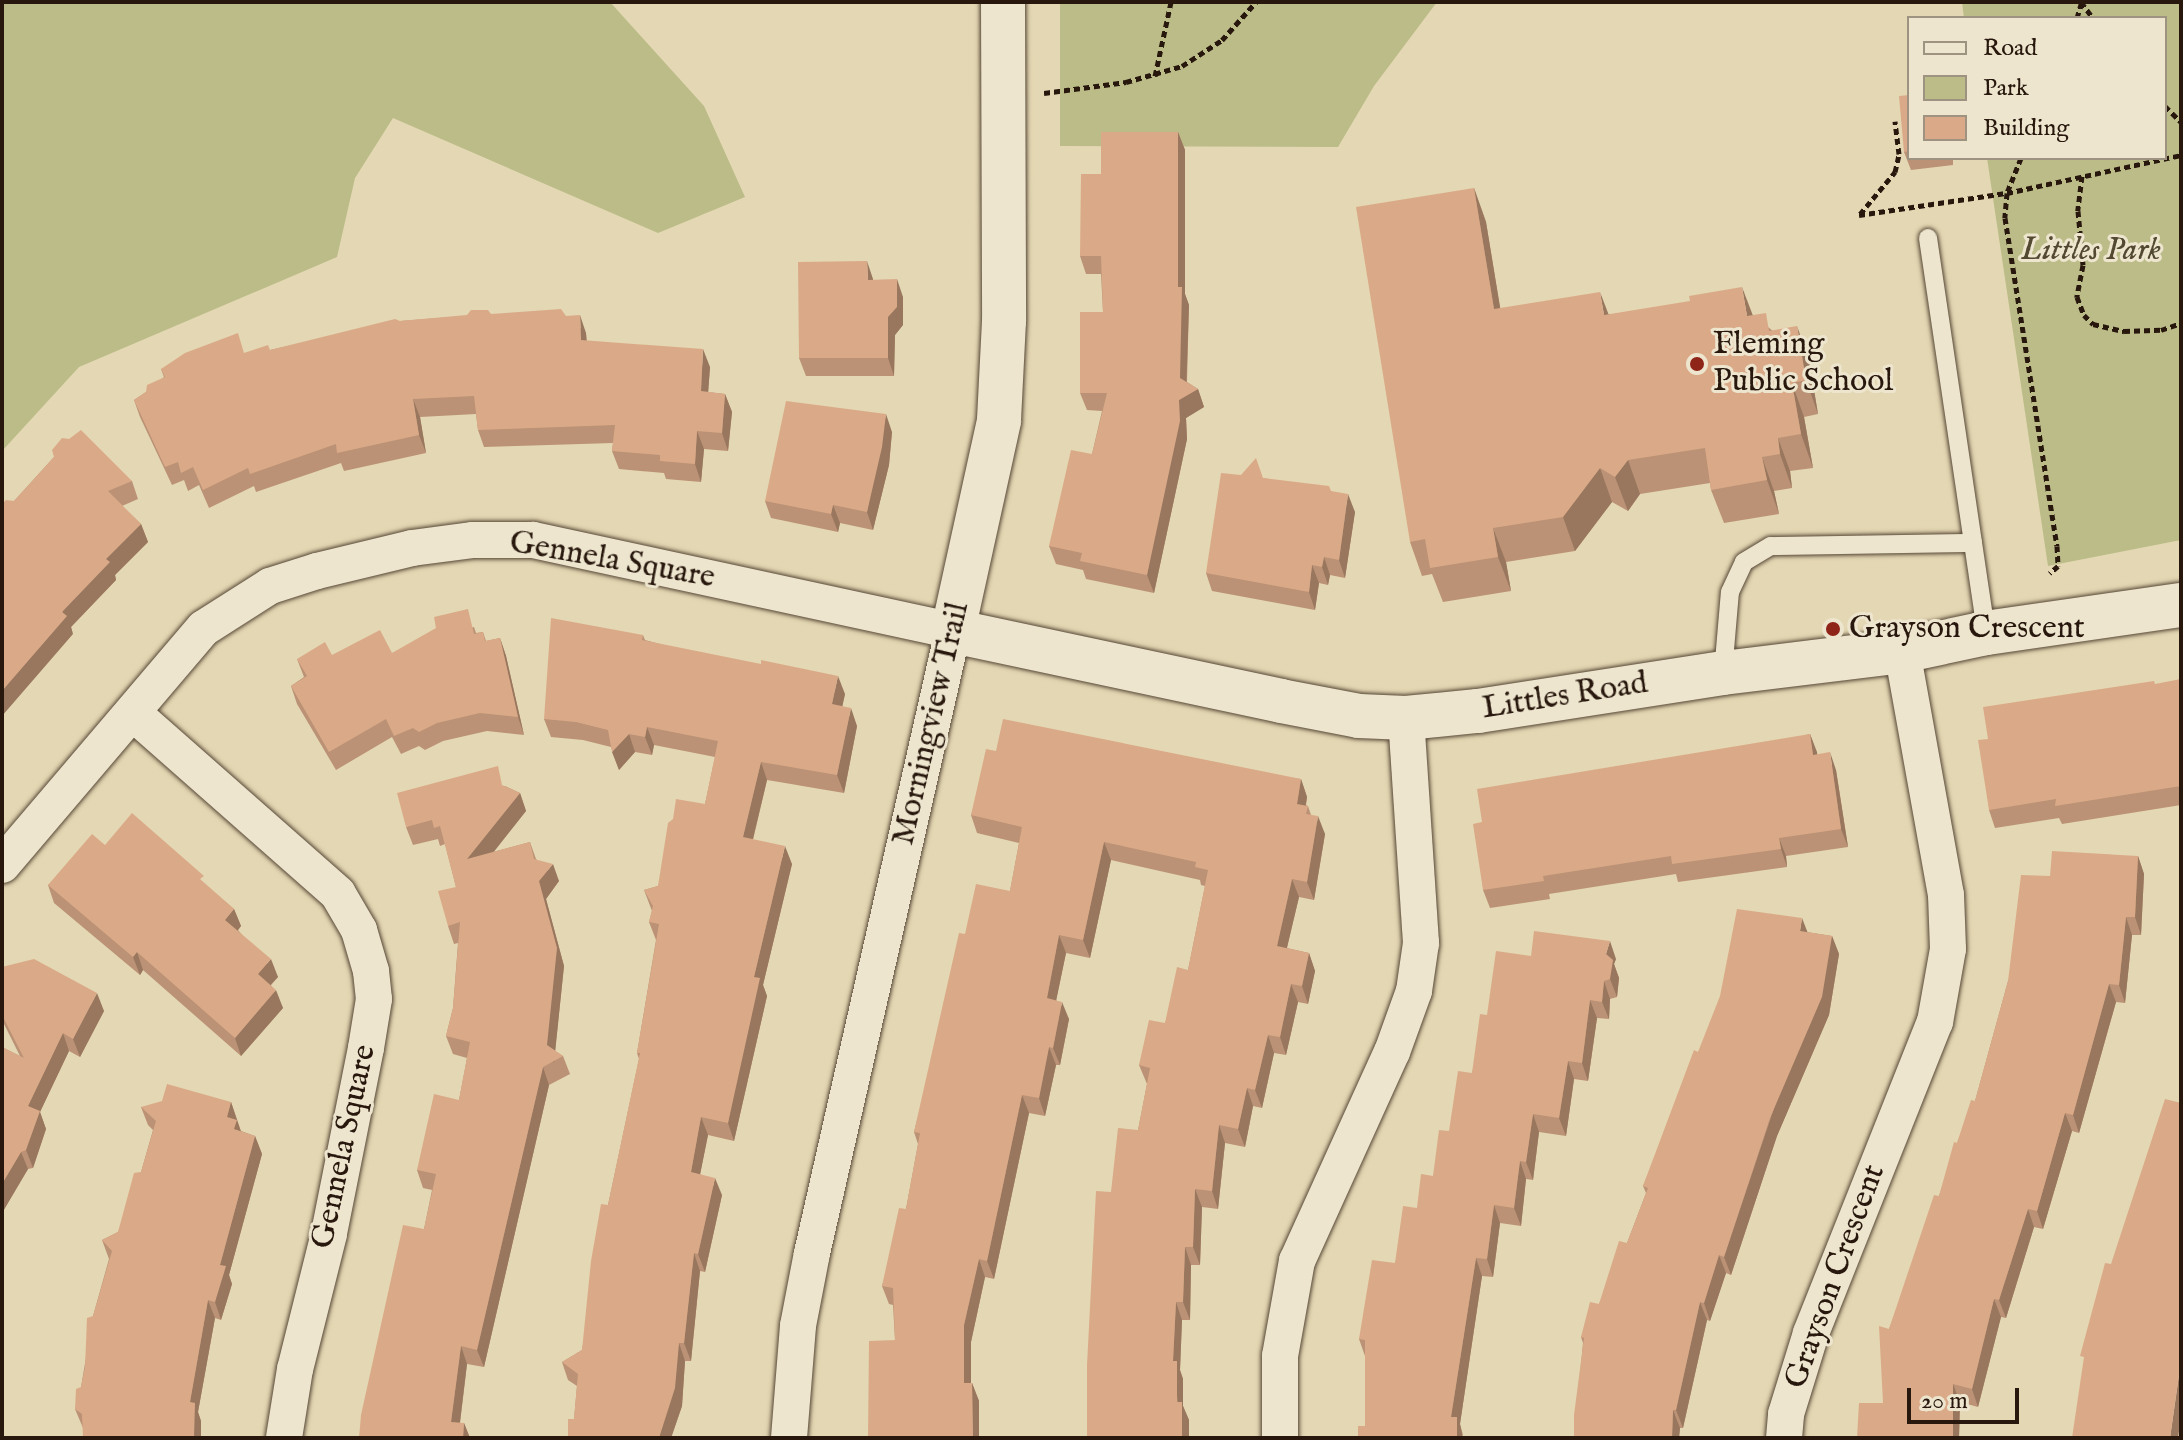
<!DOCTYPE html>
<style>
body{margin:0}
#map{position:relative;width:2183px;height:1440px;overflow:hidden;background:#e4d7b3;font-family:"IM FELL English",serif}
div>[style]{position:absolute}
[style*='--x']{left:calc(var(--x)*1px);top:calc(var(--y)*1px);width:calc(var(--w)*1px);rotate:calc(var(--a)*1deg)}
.green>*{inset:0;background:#bbbc88}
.path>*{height:5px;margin-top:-2.5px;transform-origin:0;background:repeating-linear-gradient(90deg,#27170d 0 6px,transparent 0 10px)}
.roads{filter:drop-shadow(0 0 2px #564736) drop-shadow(0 0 2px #564736)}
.service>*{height:18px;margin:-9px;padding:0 9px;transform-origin:9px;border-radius:9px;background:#ede5ce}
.minor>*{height:36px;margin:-18px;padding:0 18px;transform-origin:18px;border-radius:18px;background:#ede5ce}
.tertiary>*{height:44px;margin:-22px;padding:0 22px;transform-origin:22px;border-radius:22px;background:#ede5ce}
.wall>*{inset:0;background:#bb9275}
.shaded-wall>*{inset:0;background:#99775f}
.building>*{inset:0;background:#daaa88}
.dots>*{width:22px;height:22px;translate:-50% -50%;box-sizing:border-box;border:4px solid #ede5ce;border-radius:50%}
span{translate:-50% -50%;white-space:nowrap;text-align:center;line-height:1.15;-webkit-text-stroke:6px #ede5ce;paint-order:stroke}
.park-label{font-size:32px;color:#534932;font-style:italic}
.poi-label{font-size:32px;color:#27170d}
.left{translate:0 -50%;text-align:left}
.street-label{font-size:32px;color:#27170d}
.frame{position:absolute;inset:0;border:4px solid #27170d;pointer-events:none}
.legend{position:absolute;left:1907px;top:16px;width:260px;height:144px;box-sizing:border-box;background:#ede5ce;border:2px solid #9e9381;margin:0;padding:10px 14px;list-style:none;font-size:24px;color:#27170d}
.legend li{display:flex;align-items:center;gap:16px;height:40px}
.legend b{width:40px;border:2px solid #9e9381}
.scale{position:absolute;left:1907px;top:1388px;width:112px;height:36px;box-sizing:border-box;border:4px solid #27170d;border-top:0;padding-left:10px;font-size:24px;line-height:28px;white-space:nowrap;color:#27170d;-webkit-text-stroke:6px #ede5ce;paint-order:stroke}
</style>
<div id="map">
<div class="green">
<i style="clip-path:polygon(2px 2px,610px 2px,704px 106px,745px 197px,658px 233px,393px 118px,355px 178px,337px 257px,79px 367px,2px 451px)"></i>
<i style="clip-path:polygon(1060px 2px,1437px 2px,1374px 86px,1338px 147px,1060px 146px)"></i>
<i style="clip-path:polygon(1962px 2px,2181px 2px,2181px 540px,2048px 566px,1987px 158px,2165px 158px,2165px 18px,1964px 18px)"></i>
</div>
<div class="path">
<i style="--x:2081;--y:2;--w:20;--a:53"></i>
<i style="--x:2077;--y:18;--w:15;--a:-74"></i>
<i style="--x:1155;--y:76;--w:76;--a:-77.8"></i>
<i style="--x:1044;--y:93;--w:83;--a:-7.6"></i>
<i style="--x:1126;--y:82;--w:58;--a:-15.9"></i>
<i style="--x:1182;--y:66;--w:48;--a:-33"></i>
<i style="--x:1222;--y:40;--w:51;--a:-48.2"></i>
<i style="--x:2165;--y:106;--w:23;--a:45"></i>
<i style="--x:2021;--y:158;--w:38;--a:112"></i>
<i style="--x:2007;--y:193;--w:25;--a:95"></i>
<i style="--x:2005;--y:218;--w:332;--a:81"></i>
<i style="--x:2057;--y:546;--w:20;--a:87"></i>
<i style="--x:2058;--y:566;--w:11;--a:139"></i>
<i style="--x:2082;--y:176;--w:35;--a:97"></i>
<i style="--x:2078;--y:211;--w:54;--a:84.7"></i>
<i style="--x:2083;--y:265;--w:33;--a:101"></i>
<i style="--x:2077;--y:297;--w:19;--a:69"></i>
<i style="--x:2084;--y:315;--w:13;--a:45"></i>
<i style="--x:2093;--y:324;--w:32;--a:13"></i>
<i style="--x:2124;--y:331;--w:37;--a:-2"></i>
<i style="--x:2161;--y:330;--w:21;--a:-19"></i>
<i style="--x:1860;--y:214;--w:55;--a:-50.2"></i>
<i style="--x:1895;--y:172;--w:18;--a:-77"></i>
<i style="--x:1899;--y:154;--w:33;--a:-97"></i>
<i style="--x:1859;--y:215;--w:150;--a:-8.5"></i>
<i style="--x:2007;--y:193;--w:178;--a:-12.3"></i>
</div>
<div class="roads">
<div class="service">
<i style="--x:1928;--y:238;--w:399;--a:81.6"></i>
<i style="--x:1723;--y:673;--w:81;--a:-85.1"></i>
<i style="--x:1730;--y:592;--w:33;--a:-65"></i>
<i style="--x:1744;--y:562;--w:31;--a:-31"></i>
<i style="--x:1771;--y:546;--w:202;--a:-0.9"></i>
</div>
<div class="minor">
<i style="--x:133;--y:713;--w:273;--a:41.4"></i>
<i style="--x:338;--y:894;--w:42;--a:59.7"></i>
<i style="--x:359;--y:930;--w:43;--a:73.7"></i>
<i style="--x:371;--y:971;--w:28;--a:84"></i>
<i style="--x:374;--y:999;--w:50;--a:99.3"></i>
<i style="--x:366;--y:1048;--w:190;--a:101.3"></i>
<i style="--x:329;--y:1234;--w:139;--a:104.1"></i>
<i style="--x:295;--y:1369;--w:70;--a:99.1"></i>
<i style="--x:2;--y:865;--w:311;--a:-49.6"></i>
<i style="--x:204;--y:628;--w:78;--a:-32.5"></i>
<i style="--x:270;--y:586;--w:49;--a:-17.7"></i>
<i style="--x:317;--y:571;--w:98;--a:-13.6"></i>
<i style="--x:412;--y:548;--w:62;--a:-7.5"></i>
<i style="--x:473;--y:540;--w:60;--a:0"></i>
<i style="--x:533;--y:540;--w:430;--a:12.2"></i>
<i style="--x:953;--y:631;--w:638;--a:102.77"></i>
<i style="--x:812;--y:1253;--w:74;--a:100.9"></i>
<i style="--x:798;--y:1326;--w:112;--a:94.6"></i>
<i style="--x:1280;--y:1438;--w:82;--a:-90"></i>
<i style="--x:1280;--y:1356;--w:97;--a:-79.9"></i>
<i style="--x:1297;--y:1261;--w:230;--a:-65.6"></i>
<i style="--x:1392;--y:1052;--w:65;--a:-70.2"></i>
<i style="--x:1414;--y:991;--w:49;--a:-81.7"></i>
<i style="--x:1421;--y:943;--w:225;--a:-93.8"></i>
<i style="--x:1784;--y:1438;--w:24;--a:-85"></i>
<i style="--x:1786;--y:1414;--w:85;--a:-72.8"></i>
<i style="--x:1811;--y:1333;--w:335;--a:-68.3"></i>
<i style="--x:1935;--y:1022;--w:74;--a:-79.9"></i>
<i style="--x:1948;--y:949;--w:54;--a:-92.1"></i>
<i style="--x:1946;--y:895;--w:248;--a:-100.2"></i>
</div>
<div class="tertiary">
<i style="--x:1003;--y:2;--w:319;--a:89.8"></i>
<i style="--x:1004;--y:321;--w:100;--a:92.9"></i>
<i style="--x:999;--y:421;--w:215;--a:102.4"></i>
<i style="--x:953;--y:631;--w:335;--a:12"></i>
<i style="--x:1281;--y:701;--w:79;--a:10.9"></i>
<i style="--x:1359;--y:716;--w:47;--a:2.4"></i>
<i style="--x:1406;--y:718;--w:72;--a:-5.6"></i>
<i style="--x:1478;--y:711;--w:248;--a:-8.8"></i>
<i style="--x:1723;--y:673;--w:180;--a:-7"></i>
<i style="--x:1902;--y:651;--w:86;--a:-12.1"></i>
<i style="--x:1986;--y:633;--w:197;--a:-8.2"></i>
</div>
</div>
<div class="wall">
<i style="clip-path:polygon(1909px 95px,1909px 158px,1953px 158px,1953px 165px,1911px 170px,1904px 152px)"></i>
<i style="clip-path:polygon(1178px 132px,1185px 150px,1185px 294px,1189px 305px,1187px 382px,1198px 389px,1204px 407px,1186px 418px,1187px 439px,1154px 593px,1086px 579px,1083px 570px,1056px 564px,1049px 546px,1092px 454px,1102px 411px,1087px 410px,1080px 393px,1103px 312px,1101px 274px,1086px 274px,1080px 256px,1101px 174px)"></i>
<i style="clip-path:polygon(1474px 188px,1486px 222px,1500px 308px,1608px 314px,1753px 315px,1809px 360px,1818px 414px,1804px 417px,1813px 468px,1790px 471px,1792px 488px,1774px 491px,1779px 514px,1724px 523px,1711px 490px,1710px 483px,1640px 494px,1628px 511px,1612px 502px,1575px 551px,1506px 562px,1511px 591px,1443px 602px,1432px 574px,1422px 576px,1410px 542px)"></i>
<i style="clip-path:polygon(873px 280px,903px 297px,903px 325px,895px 335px,894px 376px,806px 376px,799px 358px)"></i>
<i style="clip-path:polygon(491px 314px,566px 316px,586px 333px,587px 341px,710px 367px,708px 392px,725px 394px,732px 412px,728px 451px,704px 449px,701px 482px,666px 479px,664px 473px,619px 469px,612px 451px,613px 443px,484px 447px,478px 430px,476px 414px,420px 417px,426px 453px,344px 471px,341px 463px,256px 492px,254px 486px,209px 508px,199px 485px,188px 491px,184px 480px,172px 485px,140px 417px,134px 400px,146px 392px,164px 377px,161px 369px,245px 353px,270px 350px,400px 321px)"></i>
<i style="clip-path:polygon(892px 432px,889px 465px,873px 530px,840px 523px,838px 532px,771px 518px,765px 501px)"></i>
<i style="clip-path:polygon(54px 457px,132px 481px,138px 499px,122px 506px,141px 524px,148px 542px,115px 575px,116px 580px,71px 627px,73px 634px,14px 501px)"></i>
<i style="clip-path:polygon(1263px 478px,1331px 491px,1355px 512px,1345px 578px,1330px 575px,1328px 585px,1319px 583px,1315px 610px,1212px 591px,1206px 573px)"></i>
<i style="clip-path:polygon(474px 627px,476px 633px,483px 632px,486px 641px,500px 638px,506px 656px,524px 735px,487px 731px,443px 741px,425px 750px,419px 746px,401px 754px,392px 737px,336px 770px,297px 704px,291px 686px,304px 677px,297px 659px,392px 653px)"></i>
<i style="clip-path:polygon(643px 635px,645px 640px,845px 694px,842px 706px,857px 726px,844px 793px,767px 780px,753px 840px,792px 864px,763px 985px,767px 996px,734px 1141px,708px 1135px,700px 1174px,722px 1195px,705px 1272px,700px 1271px,691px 1361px,685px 1361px,682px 1406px,671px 1438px,568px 1438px,574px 1419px,577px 1386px,568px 1380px,562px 1362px,582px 1350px,608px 1205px,639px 1059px,637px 1053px,656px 940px,649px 922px,652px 911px,644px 890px,658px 886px,705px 804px,715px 757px,654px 745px,652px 755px,635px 752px,619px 770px,611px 747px,583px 740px,551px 737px,544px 719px)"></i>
<i style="clip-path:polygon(2181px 679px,2181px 805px,2062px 824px,2059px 818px,1995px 828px,1989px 810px,1988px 739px)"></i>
<i style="clip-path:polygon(1810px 734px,1817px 754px,1836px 770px,1848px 847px,1786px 856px,1787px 867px,1678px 882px,1676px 874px,1549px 894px,1550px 899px,1490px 908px,1483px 890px,1482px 822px)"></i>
<i style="clip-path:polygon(996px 751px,1301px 779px,1307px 797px,1306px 805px,1308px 806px,1311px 815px,1325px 834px,1314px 900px,1299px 897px,1287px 948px,1309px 953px,1315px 971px,1308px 1004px,1298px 1002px,1286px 1055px,1274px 1053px,1262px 1108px,1253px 1106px,1245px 1147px,1225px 1143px,1218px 1209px,1202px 1207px,1200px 1265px,1191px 1265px,1190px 1320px,1182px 1320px,1180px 1370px,1183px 1379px,1183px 1406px,1189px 1420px,1189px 1438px,1087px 1438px,1111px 1192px,1138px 1130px,1147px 1084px,1139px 1065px,1165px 1023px,1188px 970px,1205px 886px,1201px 885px,1200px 880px,1111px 860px,1090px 958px,1066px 953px,1056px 1000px,1069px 1019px,1060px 1065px,1056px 1065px,1045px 1116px,1029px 1113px,994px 1279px,985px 1277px,971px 1342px,971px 1383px,972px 1383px,979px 1401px,979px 1438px,868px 1438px,895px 1340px,893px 1305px,889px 1304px,882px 1286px,906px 1209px,918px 1144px,914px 1132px,965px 934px,1010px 891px,1019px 843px,977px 833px,971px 815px)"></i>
<i style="clip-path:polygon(505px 786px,520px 793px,526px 811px,493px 852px,530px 842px,536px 859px,559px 881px,546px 899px,564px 966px,555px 1051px,563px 1056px,570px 1074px,549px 1085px,484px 1367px,467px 1364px,460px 1423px,464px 1423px,470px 1438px,359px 1438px,424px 1229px,432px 1190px,423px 1188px,417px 1170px,459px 1100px,467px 1058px,453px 1054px,446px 1036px,453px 1008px,458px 943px,454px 944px,448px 926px,456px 887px,445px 844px,440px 846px,438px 839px,413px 845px,406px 827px)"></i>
<i style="clip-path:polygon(105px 845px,207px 886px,234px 909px,241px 926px,238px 930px,278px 977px,271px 985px,283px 1008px,241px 1056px,143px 970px,140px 975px,54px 903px,48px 885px)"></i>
<i style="clip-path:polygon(2138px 856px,2144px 874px,2141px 935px,2132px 935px,2125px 1003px,2116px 1002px,2079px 1133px,2072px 1131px,2043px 1229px,2034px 1227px,2006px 1318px,2001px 1317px,1978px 1407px,1960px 1402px,1959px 1438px,1857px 1438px,1883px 1403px,1889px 1329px,1939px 1196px,1957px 1143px,1975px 1101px,2008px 981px,2050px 876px)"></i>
<i style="clip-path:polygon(1807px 932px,1832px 936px,1839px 954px,1829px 1015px,1777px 1136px,1731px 1275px,1726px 1273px,1710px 1321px,1707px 1320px,1683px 1428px,1680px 1428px,1679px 1438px,1574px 1438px,1583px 1343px,1581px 1337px,1599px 1304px,1627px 1243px,1646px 1193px,1643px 1186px,1698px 1052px)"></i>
<i style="clip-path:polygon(1531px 956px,1616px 959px,1614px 964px,1619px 978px,1617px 997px,1610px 999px,1609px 1019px,1597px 1018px,1588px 1081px,1574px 1079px,1566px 1136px,1539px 1132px,1533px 1180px,1526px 1179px,1521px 1226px,1500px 1223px,1493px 1277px,1482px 1276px,1460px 1424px,1463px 1435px,1365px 1426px,1365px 1356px,1359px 1339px,1395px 1263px,1417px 1208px,1433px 1176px,1472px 1073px,1487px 1015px)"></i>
<i style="clip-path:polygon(2px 967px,104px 1011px,80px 1057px,69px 1051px,40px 1112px,46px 1129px,33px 1168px,28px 1169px,2px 1213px,2px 1047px,20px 1056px,2px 1020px)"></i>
<i style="clip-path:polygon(231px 1102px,241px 1131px,255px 1136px,262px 1154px,229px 1275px,232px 1284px,221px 1320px,215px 1318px,198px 1412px,201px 1421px,201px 1438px,83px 1438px,83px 1428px,75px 1409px,81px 1387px,93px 1316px,109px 1259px,102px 1240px,118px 1232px,141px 1172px,153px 1130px,148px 1125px,141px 1107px)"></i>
</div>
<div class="shaded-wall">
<i style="clip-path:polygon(1178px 132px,1185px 150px,1185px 294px,1189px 305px,1186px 395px,1180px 378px,1178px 287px)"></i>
<i style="clip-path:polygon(1474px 188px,1486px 222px,1506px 343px,1494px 309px)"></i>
<i style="clip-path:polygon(867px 261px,873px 279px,874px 298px,868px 280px)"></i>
<i style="clip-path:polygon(897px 279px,903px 297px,903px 325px,895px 335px,894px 376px,888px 358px,888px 317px)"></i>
<i style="clip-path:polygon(1742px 287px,1755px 321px,1747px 316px)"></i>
<i style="clip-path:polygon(1600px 292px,1613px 326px,1604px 315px)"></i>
<i style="clip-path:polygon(580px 315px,586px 333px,587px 358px,581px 340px)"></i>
<i style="clip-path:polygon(1797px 326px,1809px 360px,1818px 414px,1806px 380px)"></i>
<i style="clip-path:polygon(703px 349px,710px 367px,707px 409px,701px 391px)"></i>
<i style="clip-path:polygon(1792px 383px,1804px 417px,1813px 468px,1801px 434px)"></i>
<i style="clip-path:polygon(1198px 389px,1204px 407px,1186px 418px,1187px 439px,1154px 593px,1147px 575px,1179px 400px)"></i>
<i style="clip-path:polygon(725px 394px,732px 412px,728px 451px,722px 433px)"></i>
<i style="clip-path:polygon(413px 399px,420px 417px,426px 453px,419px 435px)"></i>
<i style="clip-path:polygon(886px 414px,892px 432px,889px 465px,873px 530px,867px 512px)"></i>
<i style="clip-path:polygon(697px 431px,704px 449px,701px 482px,695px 464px)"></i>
<i style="clip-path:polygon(1778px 438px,1790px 471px,1792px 488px,1780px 454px)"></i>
<i style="clip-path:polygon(1762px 457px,1774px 491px,1779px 514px,1767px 480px)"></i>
<i style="clip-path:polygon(1628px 460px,1640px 494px,1628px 511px,1615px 477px)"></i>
<i style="clip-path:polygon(1600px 468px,1612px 502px,1575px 551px,1563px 517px)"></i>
<i style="clip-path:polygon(1348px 494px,1355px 512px,1345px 578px,1339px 560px)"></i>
<i style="clip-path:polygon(833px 505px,840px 523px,838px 532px,831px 514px)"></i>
<i style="clip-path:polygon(141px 524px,148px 542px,115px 575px,116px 580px,71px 627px,73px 634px,2px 716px,2px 691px,62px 612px,106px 559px)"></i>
<i style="clip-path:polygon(1493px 528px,1506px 562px,1511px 591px,1498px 557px)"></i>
<i style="clip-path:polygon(1324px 557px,1330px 575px,1328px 585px,1322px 567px)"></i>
<i style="clip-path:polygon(1312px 565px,1319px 583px,1315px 610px,1309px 592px)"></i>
<i style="clip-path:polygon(500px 638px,506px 656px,524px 735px,518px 717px)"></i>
<i style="clip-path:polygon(838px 676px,845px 694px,839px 722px,832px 704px)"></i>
<i style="clip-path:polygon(851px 708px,857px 726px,844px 793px,837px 775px)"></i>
<i style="clip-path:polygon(647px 727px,654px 745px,652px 755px,645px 737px)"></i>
<i style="clip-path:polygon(629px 734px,635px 752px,619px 770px,612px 752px)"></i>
<i style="clip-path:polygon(1810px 734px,1817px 752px,1819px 772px,1813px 755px)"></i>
<i style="clip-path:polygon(1830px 752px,1836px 770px,1848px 847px,1841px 829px)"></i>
<i style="clip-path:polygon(761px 762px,767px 780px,749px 855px,743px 837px)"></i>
<i style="clip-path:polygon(1301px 779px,1307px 797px,1303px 822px,1297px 804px)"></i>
<i style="clip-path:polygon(520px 793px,526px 811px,474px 877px,467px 859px)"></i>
<i style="clip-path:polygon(1318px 816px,1325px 834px,1314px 900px,1307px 882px)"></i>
<i style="clip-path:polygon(1779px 838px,1786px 856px,1787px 867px,1781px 849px)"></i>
<i style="clip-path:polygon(1104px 842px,1111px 860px,1090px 958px,1083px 940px)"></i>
<i style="clip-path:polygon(785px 846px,792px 864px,763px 985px,767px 996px,734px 1141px,728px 1123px,754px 977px)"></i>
<i style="clip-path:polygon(2138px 856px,2144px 874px,2141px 935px,2135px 917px)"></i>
<i style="clip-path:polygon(553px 864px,559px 881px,546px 899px,564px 966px,554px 1063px,547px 1045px,539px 881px)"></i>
<i style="clip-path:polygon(1292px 879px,1299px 897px,1283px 964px,1277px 946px)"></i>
<i style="clip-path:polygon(234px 909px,241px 926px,232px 938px,225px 920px)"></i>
<i style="clip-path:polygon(2126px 917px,2132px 935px,2125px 1003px,2119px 985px)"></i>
<i style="clip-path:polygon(1802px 918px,1809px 936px,1800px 931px)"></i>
<i style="clip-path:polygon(1059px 935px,1066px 953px,1053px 1016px,1047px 998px)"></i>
<i style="clip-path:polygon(1832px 936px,1839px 954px,1829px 1015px,1777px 1136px,1731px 1275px,1724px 1257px)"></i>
<i style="clip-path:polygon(1610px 941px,1616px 959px,1614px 964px,1619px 978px,1617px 997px,1610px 979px,1606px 954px)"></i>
<i style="clip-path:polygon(137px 952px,143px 970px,140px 975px,133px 957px)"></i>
<i style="clip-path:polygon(1309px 953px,1315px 971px,1308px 1004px,1302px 986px)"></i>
<i style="clip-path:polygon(271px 959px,278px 977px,264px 992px,258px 974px)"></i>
<i style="clip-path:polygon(1604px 981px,1610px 999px,1609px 1019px,1602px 1002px)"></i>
<i style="clip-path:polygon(1291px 984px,1298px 1002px,1286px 1055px,1280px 1037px)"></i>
<i style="clip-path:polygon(2109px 984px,2116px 1002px,2079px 1133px,2073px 1115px)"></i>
<i style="clip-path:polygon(276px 990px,283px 1008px,241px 1056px,235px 1038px)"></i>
<i style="clip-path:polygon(97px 993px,104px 1011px,80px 1057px,73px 1039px)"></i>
<i style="clip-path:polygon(1590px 1000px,1597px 1018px,1588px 1081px,1582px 1063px)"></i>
<i style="clip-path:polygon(1062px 1002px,1069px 1019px,1060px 1065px,1053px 1048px)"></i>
<i style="clip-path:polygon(63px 1033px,69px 1051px,40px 1112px,46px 1129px,33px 1168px,26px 1150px,28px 1106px)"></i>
<i style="clip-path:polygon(1268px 1035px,1274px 1053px,1262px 1108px,1255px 1090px)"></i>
<i style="clip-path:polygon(1049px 1047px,1056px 1065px,1045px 1116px,1039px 1098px)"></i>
<i style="clip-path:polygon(1568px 1061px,1574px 1079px,1566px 1136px,1559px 1118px)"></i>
<i style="clip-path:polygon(543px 1067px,549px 1085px,484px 1367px,477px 1350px)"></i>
<i style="clip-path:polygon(1247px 1088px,1253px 1106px,1245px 1147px,1238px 1129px)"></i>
<i style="clip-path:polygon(1022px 1095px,1029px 1113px,994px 1279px,987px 1261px)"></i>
<i style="clip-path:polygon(231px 1102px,243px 1138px,240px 1147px,227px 1117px)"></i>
<i style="clip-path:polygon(2065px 1113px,2072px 1131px,2043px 1229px,2037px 1211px)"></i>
<i style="clip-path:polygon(1533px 1114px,1539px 1132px,1533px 1180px,1526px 1162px)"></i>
<i style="clip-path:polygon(701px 1117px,708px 1135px,697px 1190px,691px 1172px)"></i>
<i style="clip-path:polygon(1219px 1125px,1225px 1143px,1218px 1209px,1212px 1191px)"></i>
<i style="clip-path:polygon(255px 1136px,262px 1154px,229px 1275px,232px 1284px,221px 1320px,215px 1302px,220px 1265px)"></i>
<i style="clip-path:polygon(21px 1152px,28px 1169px,2px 1213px,2px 1184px)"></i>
<i style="clip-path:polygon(1520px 1161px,1526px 1179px,1521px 1226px,1514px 1208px)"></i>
<i style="clip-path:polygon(715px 1178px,722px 1195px,705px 1272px,698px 1254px)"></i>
<i style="clip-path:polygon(1195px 1189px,1202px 1207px,1200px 1265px,1193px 1247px)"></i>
<i style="clip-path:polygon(1494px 1205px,1500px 1223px,1493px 1277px,1487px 1259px)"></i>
<i style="clip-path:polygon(2028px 1209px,2034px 1227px,2006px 1318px,1999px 1300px)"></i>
<i style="clip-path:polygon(1185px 1247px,1191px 1265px,1190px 1320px,1183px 1302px)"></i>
<i style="clip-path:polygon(694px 1253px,700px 1271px,691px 1361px,684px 1343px)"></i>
<i style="clip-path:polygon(1719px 1255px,1726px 1273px,1710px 1321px,1704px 1303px)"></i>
<i style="clip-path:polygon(1476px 1258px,1482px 1276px,1460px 1424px,1463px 1438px,1457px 1438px,1451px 1417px)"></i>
<i style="clip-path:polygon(979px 1259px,985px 1277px,971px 1342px,971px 1401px,964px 1383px,964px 1325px)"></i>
<i style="clip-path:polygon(1994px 1299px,2001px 1317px,1978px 1407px,1972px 1389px)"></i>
<i style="clip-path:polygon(208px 1300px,215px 1318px,198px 1412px,201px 1421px,201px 1438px,194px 1438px,190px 1402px)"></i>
<i style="clip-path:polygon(1176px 1302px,1182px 1320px,1180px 1370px,1183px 1379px,1183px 1406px,1189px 1420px,1189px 1438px,1182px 1438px,1173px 1361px)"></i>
<i style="clip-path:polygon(1700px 1302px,1707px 1320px,1683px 1428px,1676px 1410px)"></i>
<i style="clip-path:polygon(679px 1343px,685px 1361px,682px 1406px,671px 1438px,659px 1438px)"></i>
<i style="clip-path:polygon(461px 1346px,467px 1364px,458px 1438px,451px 1422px)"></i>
<i style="clip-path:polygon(2181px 1361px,2181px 1418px,2178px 1438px,2170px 1438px)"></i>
<i style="clip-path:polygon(972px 1383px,979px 1401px,979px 1438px,973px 1438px)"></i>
<i style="clip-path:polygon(1953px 1384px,1960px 1402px,1959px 1438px,1953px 1438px)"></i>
<i style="clip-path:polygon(1673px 1410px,1680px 1428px,1679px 1438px,1672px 1438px)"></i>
<i style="clip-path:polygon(464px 1423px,470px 1438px,463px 1438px)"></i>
</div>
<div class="building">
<i style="clip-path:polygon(1909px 95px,1909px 151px,1904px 152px,1899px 96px)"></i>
<i style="clip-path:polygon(1101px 132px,1178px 132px,1178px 287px,1182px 287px,1180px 378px,1198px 389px,1179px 400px,1180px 421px,1147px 575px,1080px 561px,1082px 553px,1049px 546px,1071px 450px,1092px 454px,1107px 393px,1080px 393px,1080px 312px,1103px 312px,1101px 256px,1080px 256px,1081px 174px,1101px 174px)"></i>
<i style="clip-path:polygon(1474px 188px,1494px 309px,1600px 292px,1604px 315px,1690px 301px,1689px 296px,1742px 287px,1747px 316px,1766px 313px,1769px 331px,1797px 326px,1806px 380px,1792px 383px,1801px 434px,1778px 438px,1780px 454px,1762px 457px,1767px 480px,1711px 490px,1705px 448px,1628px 460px,1615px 477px,1600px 468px,1563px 517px,1493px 528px,1498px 557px,1430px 568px,1425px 539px,1410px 542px,1356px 207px)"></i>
<i style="clip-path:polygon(867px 261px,868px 280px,897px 279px,897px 307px,888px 317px,888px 358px,799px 358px,798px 262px)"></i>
<i style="clip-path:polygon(561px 309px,566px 316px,580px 315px,581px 340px,703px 349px,701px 391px,725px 394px,722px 433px,697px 431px,695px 464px,660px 461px,660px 455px,612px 451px,615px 425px,478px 430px,474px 396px,413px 399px,419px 435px,337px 453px,336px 444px,250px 474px,248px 468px,203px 490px,193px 467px,181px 473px,178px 462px,165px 467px,134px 400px,146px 392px,147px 385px,165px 377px,161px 369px,185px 353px,238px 333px,244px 353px,268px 345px,270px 350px,395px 319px,400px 321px,467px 315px,471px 310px,488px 310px,491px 314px)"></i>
<i style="clip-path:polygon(786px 401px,886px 414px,882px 447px,867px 512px,833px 505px,831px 514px,765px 501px)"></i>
<i style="clip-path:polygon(81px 430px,132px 481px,108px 491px,141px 524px,106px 559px,110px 562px,62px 612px,67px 616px,2px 691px,2px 504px,6px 500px,14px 501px,26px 488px,54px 457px,52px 450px,62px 438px,69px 439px)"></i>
<i style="clip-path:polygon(1256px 458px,1263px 478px,1329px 486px,1331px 491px,1348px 494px,1339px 560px,1324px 557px,1322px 567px,1312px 565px,1309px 592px,1206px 573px,1221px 473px,1241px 475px)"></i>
<i style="clip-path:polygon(468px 609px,474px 634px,483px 632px,485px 641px,500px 638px,518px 717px,480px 713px,437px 723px,419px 732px,413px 728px,394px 736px,386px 719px,329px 752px,291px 686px,307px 676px,297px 659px,325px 642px,332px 655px,380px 630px,392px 653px,436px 628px,434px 617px)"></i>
<i style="clip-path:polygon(551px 618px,643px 635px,642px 640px,761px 664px,761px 660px,838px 676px,832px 704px,851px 708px,837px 775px,761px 762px,743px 837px,785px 846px,754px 977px,760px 978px,728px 1123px,701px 1117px,691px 1172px,715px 1178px,698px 1254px,694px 1253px,684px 1343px,679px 1343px,675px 1388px,659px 1438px,568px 1438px,568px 1419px,574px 1419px,578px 1374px,562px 1362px,582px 1350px,591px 1261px,601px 1204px,608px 1205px,640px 1053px,637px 1053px,659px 924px,649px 922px,653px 906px,644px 890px,658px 886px,668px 823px,673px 819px,676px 799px,705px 804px,718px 741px,647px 727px,645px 737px,629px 734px,612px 752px,608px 730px,576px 722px,544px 719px)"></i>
<i style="clip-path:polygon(2181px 679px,2181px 786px,2055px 806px,2056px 799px,1989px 810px,1978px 740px,1988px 739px,1983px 707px,2154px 681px,2155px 684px)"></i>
<i style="clip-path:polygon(1003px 719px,1301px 779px,1297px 804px,1308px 806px,1306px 814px,1318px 816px,1307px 882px,1292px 879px,1277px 946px,1309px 953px,1302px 986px,1291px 984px,1280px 1037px,1268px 1035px,1255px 1090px,1247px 1088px,1238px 1129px,1219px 1125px,1212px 1191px,1195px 1189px,1193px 1247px,1185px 1247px,1183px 1302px,1176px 1302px,1173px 1361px,1177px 1361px,1177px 1402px,1182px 1402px,1182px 1438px,1087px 1438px,1087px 1365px,1096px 1191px,1111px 1192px,1118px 1128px,1138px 1130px,1150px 1068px,1139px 1065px,1149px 1020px,1165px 1023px,1177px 967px,1188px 970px,1208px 870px,1195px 867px,1196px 862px,1104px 842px,1083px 940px,1059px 935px,1047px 998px,1062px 1002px,1053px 1048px,1049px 1047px,1039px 1098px,1022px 1095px,987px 1261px,979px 1259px,964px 1325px,964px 1383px,972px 1383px,973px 1438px,868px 1438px,869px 1341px,895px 1340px,893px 1288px,882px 1286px,899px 1208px,906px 1209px,920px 1133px,914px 1132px,959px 933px,965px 934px,976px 884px,1010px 891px,1022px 827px,971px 815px,986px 749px,996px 751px)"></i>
<i style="clip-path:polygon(1810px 734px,1813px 755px,1830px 752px,1841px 829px,1779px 838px,1781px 849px,1672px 864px,1671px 856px,1543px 876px,1544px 881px,1483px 890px,1473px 824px,1482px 822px,1477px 789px)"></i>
<i style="clip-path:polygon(498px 766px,502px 785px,520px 793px,467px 859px,530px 842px,534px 859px,553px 864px,539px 881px,557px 948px,547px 1045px,563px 1056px,543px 1067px,477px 1350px,461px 1346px,451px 1422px,464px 1423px,463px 1438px,359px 1438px,361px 1415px,403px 1225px,424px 1229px,436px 1174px,417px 1170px,434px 1094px,459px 1100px,470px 1042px,446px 1036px,453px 1008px,460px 922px,448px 926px,438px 891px,456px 887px,440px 826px,434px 828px,432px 820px,406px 827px,397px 793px)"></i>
<i style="clip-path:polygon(132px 813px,204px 876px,200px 879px,234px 909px,225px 920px,271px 959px,258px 974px,276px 990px,235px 1038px,137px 952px,133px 957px,48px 885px,92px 834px,105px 845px)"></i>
<i style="clip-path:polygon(2052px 851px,2138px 856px,2135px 917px,2126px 917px,2119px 985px,2109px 984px,2073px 1115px,2065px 1113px,2037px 1211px,2028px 1209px,1999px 1300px,1994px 1299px,1972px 1389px,1953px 1384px,1953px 1438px,1857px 1438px,1859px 1403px,1883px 1403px,1879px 1326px,1889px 1329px,1934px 1195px,1939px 1196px,1954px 1142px,1957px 1143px,1971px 1100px,1975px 1101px,2008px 981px,2021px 875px,2050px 876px)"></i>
<i style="clip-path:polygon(1737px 909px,1802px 918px,1800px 931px,1832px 936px,1822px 997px,1770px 1118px,1724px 1257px,1719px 1255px,1704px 1303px,1700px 1302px,1676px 1410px,1673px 1410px,1672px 1438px,1574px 1438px,1574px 1415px,1584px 1338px,1581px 1337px,1590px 1302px,1599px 1304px,1619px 1241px,1627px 1243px,1648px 1188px,1643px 1186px,1694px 1050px,1698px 1052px,1720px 996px)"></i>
<i style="clip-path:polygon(1534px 931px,1610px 941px,1606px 954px,1613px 960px,1610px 979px,1604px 981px,1602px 1002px,1590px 1000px,1582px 1063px,1568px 1061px,1559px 1118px,1533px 1114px,1526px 1162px,1520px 1161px,1514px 1208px,1494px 1205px,1487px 1259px,1476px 1258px,1451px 1417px,1457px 1417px,1457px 1438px,1358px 1438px,1358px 1426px,1365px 1426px,1365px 1340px,1359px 1339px,1372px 1260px,1395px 1263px,1403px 1206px,1417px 1208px,1421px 1174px,1433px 1176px,1439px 1130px,1449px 1131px,1458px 1071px,1472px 1073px,1480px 1014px,1487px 1015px,1496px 951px,1531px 956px)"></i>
<i style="clip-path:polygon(34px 959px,97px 993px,73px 1039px,63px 1033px,28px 1106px,40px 1111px,26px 1150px,21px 1152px,2px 1184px,2px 1047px,24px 1058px,2px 1015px,2px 967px)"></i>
<i style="clip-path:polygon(167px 1084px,231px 1102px,227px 1117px,237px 1120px,234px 1129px,255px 1136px,220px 1265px,226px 1266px,215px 1302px,208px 1300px,190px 1402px,195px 1403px,194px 1438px,83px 1438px,82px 1414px,75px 1409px,76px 1389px,81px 1387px,85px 1367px,87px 1318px,93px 1316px,112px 1251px,102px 1240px,118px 1232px,134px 1173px,141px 1172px,156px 1121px,141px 1107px,162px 1101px)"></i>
<i style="clip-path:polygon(2165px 1099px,2181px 1103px,2181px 1361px,2170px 1438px,2072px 1438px,2084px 1357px,2080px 1356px,2105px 1263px,2111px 1264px)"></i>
</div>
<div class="dots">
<i style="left:1697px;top:364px;background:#8f2418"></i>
<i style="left:1833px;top:629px;background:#8f2418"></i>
</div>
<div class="park-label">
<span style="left:2091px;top:251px">Littles Park</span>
</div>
<div class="poi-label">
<span class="left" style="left:1713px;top:364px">Fleming<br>Public School</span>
<span class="left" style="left:1849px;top:629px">Grayson Crescent</span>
</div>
<div class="street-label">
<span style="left:612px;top:561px;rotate:10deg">Gennela Square</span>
<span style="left:1565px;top:697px;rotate:-9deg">Littles Road</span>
<span style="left:932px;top:724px;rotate:-77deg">Morningview Trail</span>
<span style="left:345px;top:1147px;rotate:-78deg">Gennela Square</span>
<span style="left:1836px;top:1277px;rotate:-70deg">Grayson Crescent</span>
</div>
<div class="frame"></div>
<ul class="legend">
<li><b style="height:10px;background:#ede5ce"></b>Road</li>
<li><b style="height:22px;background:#bbbc88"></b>Park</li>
<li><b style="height:22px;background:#daaa88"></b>Building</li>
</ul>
<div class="scale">20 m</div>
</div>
